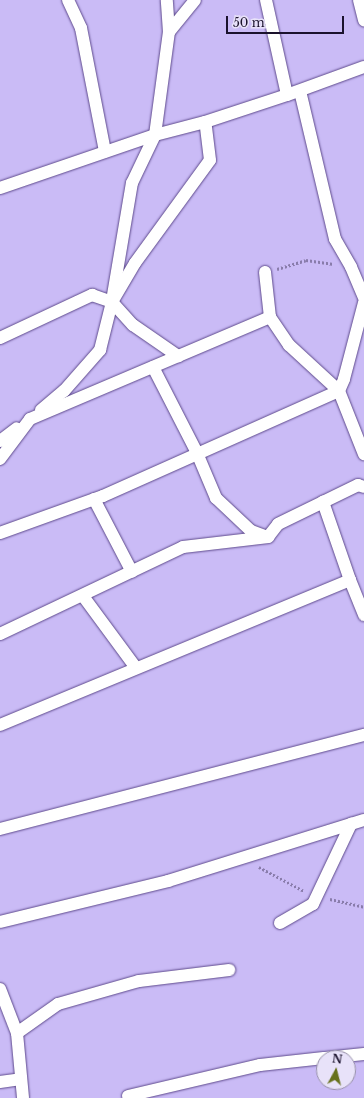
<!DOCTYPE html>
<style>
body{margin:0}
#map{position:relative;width:364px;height:1098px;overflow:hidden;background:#cabbf6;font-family:"Libre Baskerville",serif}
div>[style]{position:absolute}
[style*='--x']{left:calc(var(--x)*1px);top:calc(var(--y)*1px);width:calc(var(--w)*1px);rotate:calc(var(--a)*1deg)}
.path>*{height:2.5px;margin-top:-1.25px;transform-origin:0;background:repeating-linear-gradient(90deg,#897cab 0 2px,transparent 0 4px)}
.roads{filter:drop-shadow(0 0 1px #5e4a8c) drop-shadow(0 0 1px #5e4a8c)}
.minor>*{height:12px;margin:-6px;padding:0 6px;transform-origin:6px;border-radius:6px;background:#fff}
span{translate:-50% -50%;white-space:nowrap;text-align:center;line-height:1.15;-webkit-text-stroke:4px #e8e2f9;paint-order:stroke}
.north{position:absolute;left:316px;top:1050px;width:40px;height:40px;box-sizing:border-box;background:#e8e2f9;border:1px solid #968fa7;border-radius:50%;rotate:7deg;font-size:11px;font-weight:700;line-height:16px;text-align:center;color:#1b122d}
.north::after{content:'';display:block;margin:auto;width:14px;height:18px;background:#67711b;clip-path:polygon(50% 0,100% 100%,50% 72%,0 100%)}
.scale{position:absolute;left:226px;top:16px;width:118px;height:18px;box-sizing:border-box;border:2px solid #1b122d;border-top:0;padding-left:5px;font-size:12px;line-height:14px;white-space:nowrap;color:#1b122d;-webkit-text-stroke:3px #e8e2f9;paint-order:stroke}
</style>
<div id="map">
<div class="path">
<i style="--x:277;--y:269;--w:30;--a:-17"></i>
<i style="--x:306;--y:260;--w:28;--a:8"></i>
<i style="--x:259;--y:867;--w:51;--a:28.1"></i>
<i style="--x:330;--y:899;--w:35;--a:13"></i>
</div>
<div class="roads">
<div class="minor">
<i style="--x:68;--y:0;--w:31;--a:65"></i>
<i style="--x:81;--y:28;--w:126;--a:79"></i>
<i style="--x:266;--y:0;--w:97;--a:77.5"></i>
<i style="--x:359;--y:0;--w:21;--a:76"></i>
<i style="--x:169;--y:32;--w:41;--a:-50.9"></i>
<i style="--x:300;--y:91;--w:152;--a:76.7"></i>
<i style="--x:335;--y:239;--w:32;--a:60"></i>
<i style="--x:351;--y:267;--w:33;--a:67"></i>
<i style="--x:0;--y:188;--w:164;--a:-18.9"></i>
<i style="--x:155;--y:135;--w:52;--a:-14.6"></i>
<i style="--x:205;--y:122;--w:86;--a:-18.2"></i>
<i style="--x:287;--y:95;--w:82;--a:-20"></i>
<i style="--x:265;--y:272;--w:45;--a:83.7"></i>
<i style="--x:113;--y:295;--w:114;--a:-80.4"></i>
<i style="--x:132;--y:183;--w:53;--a:-64.4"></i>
<i style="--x:155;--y:135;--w:104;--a:-82.3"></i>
<i style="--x:169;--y:32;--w:32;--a:-94"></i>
<i style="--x:0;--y:338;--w:102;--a:-25.1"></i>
<i style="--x:92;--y:295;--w:21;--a:19"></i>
<i style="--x:112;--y:302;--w:31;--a:48"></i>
<i style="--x:133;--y:325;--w:55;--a:34.6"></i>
<i style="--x:153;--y:367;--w:97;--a:62.9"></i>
<i style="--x:197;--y:453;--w:49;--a:67.1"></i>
<i style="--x:216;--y:498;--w:48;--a:43.3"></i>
<i style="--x:251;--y:531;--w:15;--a:20"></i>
<i style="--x:41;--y:410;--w:30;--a:-40"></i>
<i style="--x:64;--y:391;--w:55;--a:-48.7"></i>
<i style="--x:100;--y:350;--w:49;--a:-76"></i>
<i style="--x:112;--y:302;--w:45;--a:-59.5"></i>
<i style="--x:135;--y:263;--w:127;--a:-53.9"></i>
<i style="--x:210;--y:160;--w:38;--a:-97"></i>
<i style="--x:0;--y:441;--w:21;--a:-37"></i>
<i style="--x:0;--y:459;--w:50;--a:-53.1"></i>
<i style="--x:30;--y:419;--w:261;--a:-23"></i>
<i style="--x:270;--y:317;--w:34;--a:56"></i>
<i style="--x:289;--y:345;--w:68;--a:42.6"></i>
<i style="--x:339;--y:391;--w:68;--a:68.4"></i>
<i style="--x:94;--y:499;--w:82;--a:62.5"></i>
<i style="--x:0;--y:533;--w:109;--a:-19.8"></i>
<i style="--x:103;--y:496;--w:258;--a:-24"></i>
<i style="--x:339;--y:391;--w:13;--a:-67"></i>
<i style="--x:344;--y:379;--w:79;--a:-75.3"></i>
<i style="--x:350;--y:580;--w:38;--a:68"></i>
<i style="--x:83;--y:596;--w:89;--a:53.6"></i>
<i style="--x:0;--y:634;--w:203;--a:-25.4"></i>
<i style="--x:183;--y:547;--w:86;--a:-6.7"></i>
<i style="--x:268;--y:537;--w:16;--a:-52"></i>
<i style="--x:278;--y:524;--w:89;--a:-26"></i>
<i style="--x:358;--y:485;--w:6;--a:18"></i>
<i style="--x:0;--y:725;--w:379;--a:-22.5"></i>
<i style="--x:350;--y:580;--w:83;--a:-109.1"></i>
<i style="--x:0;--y:829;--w:376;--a:-14.5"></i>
<i style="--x:0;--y:922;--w:173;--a:-13.7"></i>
<i style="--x:168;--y:881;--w:205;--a:-17.3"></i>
<i style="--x:280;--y:923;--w:38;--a:-30"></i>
<i style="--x:313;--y:904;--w:89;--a:-64.6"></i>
<i style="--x:0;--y:989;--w:47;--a:68.9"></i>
<i style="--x:17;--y:1033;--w:65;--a:84.7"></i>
<i style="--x:17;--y:1033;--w:50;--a:-35.3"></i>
<i style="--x:58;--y:1004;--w:84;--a:-15.9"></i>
<i style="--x:139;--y:981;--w:91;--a:-7"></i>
<i style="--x:325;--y:1058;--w:39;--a:-6"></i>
<i style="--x:0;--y:1082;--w:21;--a:-8"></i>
<i style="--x:128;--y:1096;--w:136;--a:-13.2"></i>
<i style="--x:260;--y:1065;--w:64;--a:-6.2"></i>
</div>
</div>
<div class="north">N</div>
<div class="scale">50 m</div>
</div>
